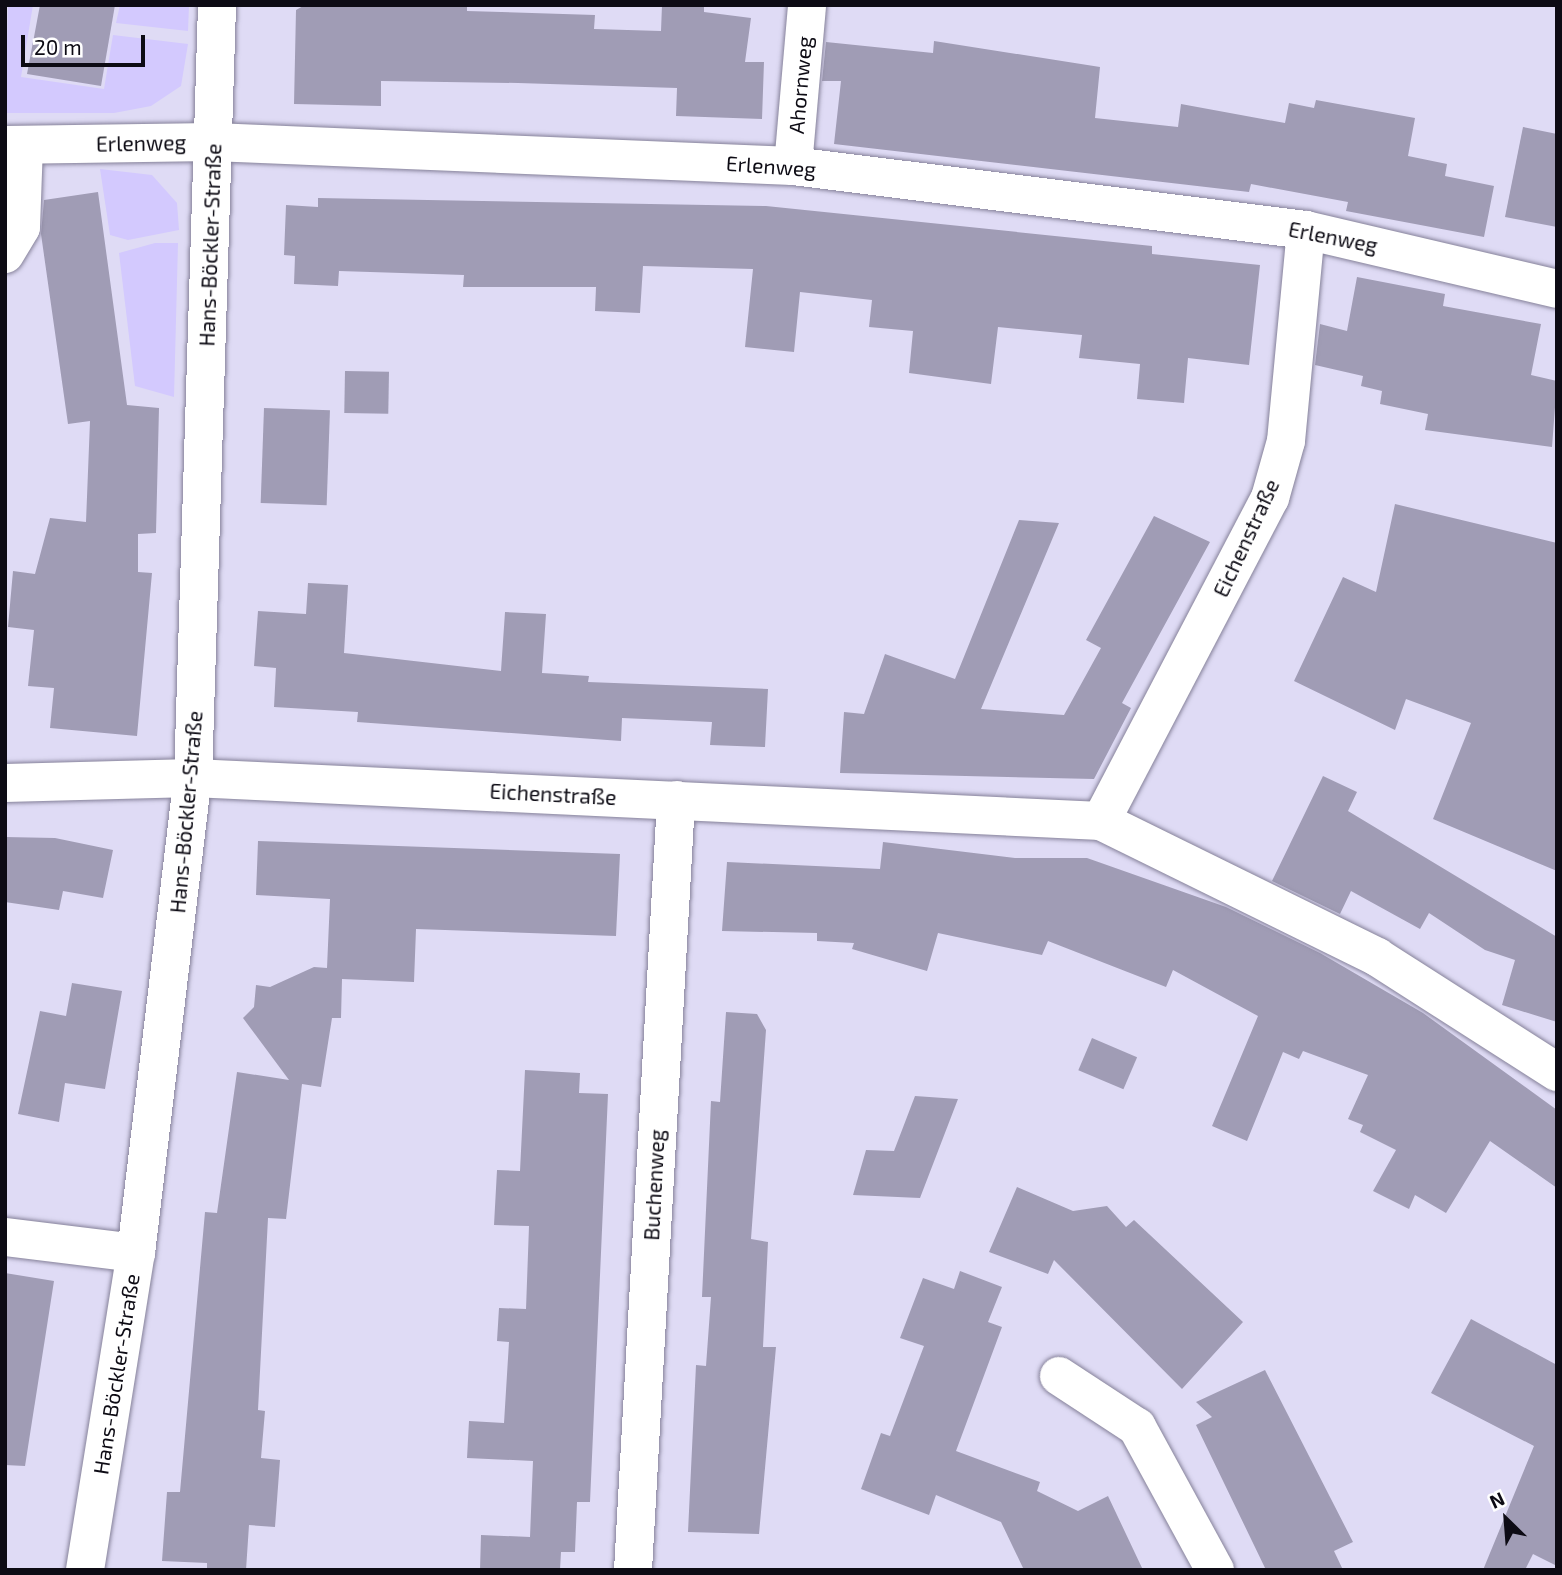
<!DOCTYPE html>
<meta charset="utf-8">
<style>
body{margin:0}
#map{position:relative;width:1562px;height:1575px;overflow:hidden;background:#dfdbf5;font-family:"Exo 2",sans-serif}
div>[style]{position:absolute}
[style*='--x']{left:calc(var(--x)*1px);top:calc(var(--y)*1px);width:calc(var(--w)*1px);rotate:calc(var(--a)*1deg)}
.green>*{inset:0;background:#d3c9fe}
.building>*{inset:0;background:#a09cb5;transform-origin:0 0}
.roads{filter:drop-shadow(0 0 2px #858199) drop-shadow(0 0 2px #858199)}
.minor>*{height:38px;margin:-19px;padding:0 19px;transform-origin:19px;border-radius:19px;background:#fff}
span{translate:-50% -50%;white-space:nowrap;text-align:center;line-height:1.15;-webkit-text-stroke:7px #fff;paint-order:stroke}
.street-label{font-size:21px;color:#0d0b14}
.frame{position:absolute;inset:0;border:7px solid #0d0b14;pointer-events:none}
.north{position:absolute;left:1471px;top:1484px;width:70px;height:70px;-webkit-text-stroke:5px #fff;paint-order:stroke;rotate:335deg;font-size:19px;font-weight:700;line-height:28px;text-align:center;color:#0d0b14}
.north::after{content:'';display:block;margin:auto;width:24px;height:32px;background:#0d0b14;clip-path:polygon(50% 0,100% 100%,50% 72%,0 100%)}
.scale{position:absolute;left:21px;top:35px;width:124px;height:32px;box-sizing:border-box;border:4px solid #0d0b14;border-top:0;padding-left:9px;font-size:21px;line-height:24px;white-space:nowrap;color:#0d0b14;-webkit-text-stroke:5px #fff;paint-order:stroke}
</style>
<div id="map">
<div class="green">
<i style="clip-path:polygon(8px 5px,33px 5px,21px 77px,104px 89px,113px 35px,188px 44px,181px 86px,151px 106px,114px 113px,5px 113px)"></i>
<i style="clip-path:polygon(120px 5px,189px 5px,188px 31px,116px 23px)"></i>
<i style="clip-path:polygon(100px 169px,152px 175px,177px 203px,179px 230px,128px 240px,110px 235px)"></i>
<i style="clip-path:polygon(155px 243px,178px 243px,174px 397px,135px 386px,119px 253px)"></i>
</div>
<div class="building">
<i style="clip-path:polygon(40px 5px,115px 5px,101px 86px,27px 74px)"></i>
<i style="clip-path:polygon(305px 5px,467px 5px,467px 11px,595px 15px,594px 29px,661px 31px,662px 5px,704px 5px,704px 12px,751px 18px,745px 62px,764px 62px,762px 119px,676px 116px,677px 88px,518px 83px,381px 81px,381px 106px,294px 104px,296px 10px)"></i>
<i style="clip-path:polygon(934px 41px,1100px 67px,1095px 118px,1178px 127px,1181px 104px,1285px 123px,1289px 103px,1314px 108px,1316px 100px,1415px 118px,1408px 156px,1447px 164px,1445px 176px,1494px 186px,1484px 237px,1346px 211px,1348px 202px,1251px 184px,1249px 192px,834px 144px,841px 81px,822px 81px,826px 42px,933px 53px)"></i>
<i style="clip-path:polygon(1523px 127px,1557px 134px,1557px 227px,1505px 217px)"></i>
<i style="clip-path:polygon(98px 192px,127px 405px,159px 408px,156px 533px,138px 534px,138px 572px,152px 573px,137px 736px,50px 728px,54px 688px,28px 686px,34px 630px,8px 627px,13px 571px,35px 574px,50px 518px,86px 522px,90px 421px,68px 424px,41px 234px,44px 200px)"></i>
<i style="clip-path:polygon(318px 198px,766px 206px,1152px 246px,1152px 254px,1260px 265px,1249px 365px,1188px 358px,1184px 403px,1137px 399px,1140px 364px,1079px 358px,1082px 335px,998px 327px,991px 384px,909px 373px,913px 331px,869px 327px,872px 300px,800px 292px,794px 352px,745px 347px,753px 269px,643px 266px,640px 313px,595px 311px,596px 287px,463px 287px,464px 275px,339px 271px,338px 286px,294px 284px,295px 256px,284px 255px,286px 205px,318px 207px)"></i>
<i style="clip-path:polygon(1357px 277px,1445px 294px,1443px 306px,1541px 324px,1531px 375px,1557px 381px,1552px 447px,1425px 430px,1428px 414px,1380px 404px,1382px 391px,1361px 386px,1363px 376px,1315px 365px,1320px 324px,1347px 331px)"></i>
<i style="left:345px;top:371px;width:44px;height:42px;rotate:1deg"></i>
<i style="left:264px;top:408px;width:66px;height:95px;rotate:2deg"></i>
<i style="clip-path:polygon(1395px 504px,1557px 543px,1557px 871px,1433px 819px,1471px 723px,1406px 699px,1395px 730px,1294px 681px,1343px 577px,1376px 592px)"></i>
<i style="clip-path:polygon(1154px 516px,1210px 542px,1122px 703px,1131px 708px,1094px 779px,840px 773px,844px 712px,864px 714px,885px 654px,955px 679px,1019px 520px,1059px 523px,981px 709px,1064px 715px,1101px 648px,1086px 640px)"></i>
<i style="clip-path:polygon(308px 583px,348px 585px,344px 653px,501px 671px,505px 612px,546px 614px,542px 673px,589px 676px,588px 682px,768px 689px,765px 747px,710px 745px,712px 722px,622px 718px,621px 741px,357px 722px,358px 712px,274px 707px,276px 668px,254px 666px,258px 611px,306px 614px)"></i>
<i style="clip-path:polygon(1323px 776px,1357px 792px,1348px 811px,1557px 937px,1557px 1022px,1502px 1005px,1515px 960px,1485px 950px,1429px 913px,1420px 929px,1351px 891px,1340px 914px,1272px 881px)"></i>
<i style="clip-path:polygon(5px 837px,55px 838px,113px 850px,103px 898px,63px 891px,59px 910px,5px 902px)"></i>
<i style="clip-path:polygon(258px 841px,620px 854px,616px 936px,416px 929px,414px 982px,342px 979px,341px 1018px,332px 1018px,321px 1087px,302px 1084px,286px 1219px,268px 1218px,258px 1410px,265px 1411px,261px 1458px,280px 1460px,275px 1527px,249px 1525px,246px 1570px,207px 1570px,207px 1563px,162px 1561px,167px 1492px,180px 1492px,205px 1212px,217px 1213px,237px 1072px,289px 1080px,243px 1018px,254px 1007px,256px 985px,270px 987px,314px 967px,327px 968px,330px 899px,256px 895px)"></i>
<i style="clip-path:polygon(883px 842px,1015px 858px,1087px 858px,1226px 907px,1320px 953px,1423px 1013px,1557px 1110px,1557px 1188px,1490px 1141px,1446px 1213px,1415px 1195px,1409px 1209px,1373px 1191px,1396px 1150px,1360px 1132px,1363px 1125px,1348px 1119px,1368px 1075px,1303px 1051px,1299px 1059px,1283px 1052px,1247px 1141px,1212px 1126px,1258px 1016px,1173px 970px,1166px 987px,1048px 941px,1042px 955px,938px 933px,927px 971px,852px 949px,854px 943px,817px 941px,817px 933px,722px 931px,727px 862px,880px 869px)"></i>
<i style="clip-path:polygon(72px 983px,122px 991px,105px 1089px,65px 1083px,59px 1122px,18px 1114px,40px 1011px,66px 1016px)"></i>
<i style="clip-path:polygon(726px 1012px,757px 1014px,766px 1030px,751px 1239px,768px 1242px,763px 1347px,776px 1347px,759px 1534px,688px 1532px,696px 1365px,706px 1366px,711px 1297px,702px 1297px,711px 1101px,720px 1102px)"></i>
<i style="left:1092px;top:1038px;width:49px;height:35px;rotate:23deg"></i>
<i style="clip-path:polygon(525px 1070px,580px 1073px,579px 1093px,608px 1094px,590px 1502px,577px 1502px,575px 1552px,561px 1552px,560px 1570px,480px 1570px,481px 1535px,530px 1537px,533px 1461px,467px 1458px,469px 1421px,504px 1423px,509px 1342px,497px 1341px,499px 1308px,526px 1309px,529px 1226px,494px 1225px,497px 1170px,520px 1171px)"></i>
<i style="clip-path:polygon(915px 1096px,958px 1099px,920px 1198px,853px 1195px,866px 1150px,894px 1151px)"></i>
<i style="clip-path:polygon(1017px 1187px,1073px 1211px,1107px 1206px,1126px 1227px,1134px 1220px,1243px 1322px,1182px 1389px,1054px 1260px,1048px 1274px,989px 1252px)"></i>
<i style="clip-path:polygon(960px 1271px,1002px 1287px,988px 1322px,1002px 1327px,956px 1451px,1040px 1482px,1037px 1491px,1078px 1511px,1108px 1496px,1143px 1570px,1024px 1570px,1001px 1522px,936px 1495px,929px 1515px,861px 1489px,881px 1433px,890px 1436px,924px 1346px,900px 1338px,923px 1278px,954px 1289px)"></i>
<i style="clip-path:polygon(5px 1273px,54px 1281px,25px 1466px,5px 1465px)"></i>
<i style="clip-path:polygon(1471px 1319px,1557px 1365px,1557px 1566px,1533px 1554px,1525px 1570px,1483px 1570px,1534px 1446px,1431px 1393px)"></i>
<i style="clip-path:polygon(1265px 1370px,1353px 1542px,1334px 1551px,1343px 1570px,1266px 1570px,1196px 1425px,1212px 1417px,1196px 1402px)"></i>
</div>
<div class="roads">
<div class="minor">
<i style="--x:5;--y:145;--w:208;--a:-0.8"></i>
<i style="--x:213;--y:142;--w:580;--a:2.37"></i>
<i style="--x:793;--y:166;--w:517;--a:7.11"></i>
<i style="--x:1306;--y:230;--w:258;--a:13.2"></i>
<i style="--x:793;--y:166;--w:162;--a:-85"></i>
<i style="--x:5;--y:254;--w:31;--a:-59"></i>
<i style="--x:21;--y:227;--w:82;--a:-87.9"></i>
<i style="--x:5;--y:783;--w:188;--a:-1.5"></i>
<i style="--x:193;--y:778;--w:909;--a:2.71"></i>
<i style="--x:1101;--y:821;--w:308;--a:26.2"></i>
<i style="--x:1377;--y:957;--w:214;--a:32.6"></i>
<i style="--x:1101;--y:821;--w:365;--a:-62.4"></i>
<i style="--x:1270;--y:498;--w:59;--a:-74.3"></i>
<i style="--x:1286;--y:441;--w:212;--a:-84.6"></i>
<i style="--x:5;--y:1237;--w:132;--a:7"></i>
<i style="--x:1059;--y:1376;--w:93;--a:33.2"></i>
<i style="--x:1137;--y:1427;--w:163;--a:61.4"></i>
<i style="--x:85;--y:1570;--w:321;--a:-80.9"></i>
<i style="--x:136;--y:1253;--w:478;--a:-83.2"></i>
<i style="--x:193;--y:778;--w:773;--a:-88.22"></i>
<i style="--x:633;--y:1570;--w:771;--a:-86.8"></i>
</div>
</div>
<div class="street-label">
<span style="left:800px;top:85px;rotate:-85deg">Ahornweg</span>
<span style="left:141px;top:143px;rotate:-1deg">Erlenweg</span>
<span style="left:771px;top:166px;rotate:4deg">Erlenweg</span>
<span style="left:1333px;top:237px;rotate:11deg">Erlenweg</span>
<span style="left:210px;top:245px;rotate:-88deg">Hans-Böckler-Straße</span>
<span style="left:1246px;top:538px;rotate:-65deg">Eichenstraße</span>
<span style="left:553px;top:794px;rotate:3deg">Eichenstraße</span>
<span style="left:186px;top:812px;rotate:-85deg">Hans-Böckler-Straße</span>
<span style="left:654px;top:1185px;rotate:-87deg">Buchenweg</span>
<span style="left:116px;top:1374px;rotate:-81deg">Hans-Böckler-Straße</span>
</div>
<div class="frame"></div>
<div class="north">N</div>
<div class="scale">20 m</div>
</div>
